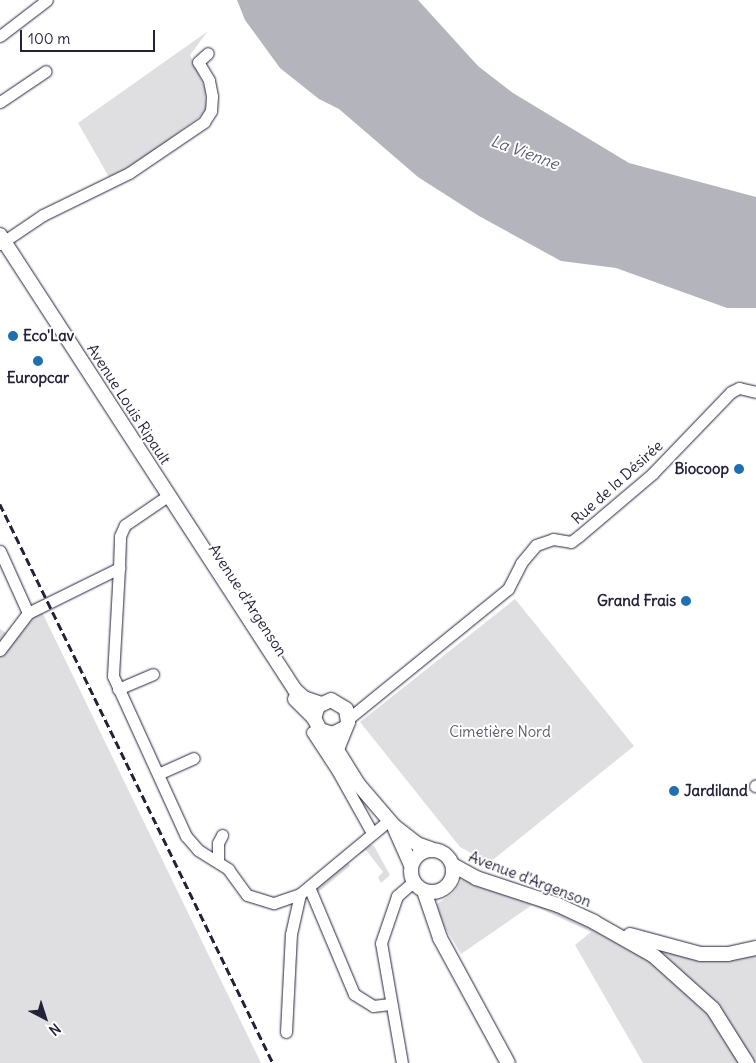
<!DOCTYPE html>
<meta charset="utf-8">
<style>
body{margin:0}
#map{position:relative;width:756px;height:1063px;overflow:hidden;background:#fff;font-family:Delius,sans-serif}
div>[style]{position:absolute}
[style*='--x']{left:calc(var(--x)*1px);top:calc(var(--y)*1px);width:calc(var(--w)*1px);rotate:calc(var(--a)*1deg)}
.green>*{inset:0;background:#dfdfe2}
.water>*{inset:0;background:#b4b4bc}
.roads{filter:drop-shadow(0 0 1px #22223b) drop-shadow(0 0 1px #22223b)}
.minor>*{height:11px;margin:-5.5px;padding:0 5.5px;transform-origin:5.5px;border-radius:5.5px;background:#fff}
.major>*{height:14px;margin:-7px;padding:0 7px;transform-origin:7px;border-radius:7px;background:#fff}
.major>.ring{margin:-7px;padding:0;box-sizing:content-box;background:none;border:14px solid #fff;border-radius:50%}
.rail>*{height:2.5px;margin-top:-1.25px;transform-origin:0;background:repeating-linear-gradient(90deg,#22223b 0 8px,transparent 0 12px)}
.dots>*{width:14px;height:14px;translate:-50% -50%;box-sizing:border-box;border:2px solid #fff;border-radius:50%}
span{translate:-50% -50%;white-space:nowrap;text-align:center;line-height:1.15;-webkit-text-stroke:4px #fff;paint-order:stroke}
.poi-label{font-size:15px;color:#22223b;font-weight:700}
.left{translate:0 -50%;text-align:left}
.right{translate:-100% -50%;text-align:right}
.street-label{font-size:15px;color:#22223b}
.park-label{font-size:15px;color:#5b5b6d}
.water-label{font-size:16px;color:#5c5c6f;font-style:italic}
.north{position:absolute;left:20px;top:993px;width:50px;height:50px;-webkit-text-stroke:4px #fff;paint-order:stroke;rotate:140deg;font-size:14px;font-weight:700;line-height:20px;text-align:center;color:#22223b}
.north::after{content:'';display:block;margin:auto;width:18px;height:22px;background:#22223b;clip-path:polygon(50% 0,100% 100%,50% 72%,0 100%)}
.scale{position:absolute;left:20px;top:30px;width:135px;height:22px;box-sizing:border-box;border:2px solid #22223b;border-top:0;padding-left:6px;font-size:15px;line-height:18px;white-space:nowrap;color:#22223b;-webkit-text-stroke:4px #fff;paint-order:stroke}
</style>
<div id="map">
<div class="green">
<i style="clip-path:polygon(208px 31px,190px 55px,205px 88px,206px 108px,202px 115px,140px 161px,109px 177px,78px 123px)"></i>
<i style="clip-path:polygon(515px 599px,634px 746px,489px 863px,460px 847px,360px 722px)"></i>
<i style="clip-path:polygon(41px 610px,261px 1063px,0 1063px,0 629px,14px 638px)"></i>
<i style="clip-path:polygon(365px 843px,374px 846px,390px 875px,381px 883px,378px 877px,383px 872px,366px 850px,360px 854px,357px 851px)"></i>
<i style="clip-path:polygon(350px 857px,347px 862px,350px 866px,316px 894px,318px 885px)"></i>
<i style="clip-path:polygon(463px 878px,561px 913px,645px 955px,702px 1001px,744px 1063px,643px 1063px,575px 945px,591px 932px,532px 905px,461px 954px,443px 924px,437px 904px,453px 893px)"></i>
<i style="clip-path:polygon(658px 947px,756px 952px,756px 1063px,749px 1063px,742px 1046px,655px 953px)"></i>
</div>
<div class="water">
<i style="clip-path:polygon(237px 0,418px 0,478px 66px,513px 93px,629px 163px,756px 197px,756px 308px,727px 308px,616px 268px,561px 261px,479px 216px,418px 177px,339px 109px,319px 99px,280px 68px,245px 20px)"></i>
</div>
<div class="roads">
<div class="minor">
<i style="--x:0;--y:36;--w:59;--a:-37.5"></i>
<i style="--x:0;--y:102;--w:55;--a:-34"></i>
<i style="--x:0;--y:244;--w:52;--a:-34"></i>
<i style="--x:43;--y:215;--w:96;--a:-26"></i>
<i style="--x:129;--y:173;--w:91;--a:-34.2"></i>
<i style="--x:204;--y:122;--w:13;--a:-58"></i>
<i style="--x:211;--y:111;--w:15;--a:-86"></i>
<i style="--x:212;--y:96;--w:16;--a:-101"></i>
<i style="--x:209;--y:80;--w:21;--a:-121"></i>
<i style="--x:198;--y:62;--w:13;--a:-42"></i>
<i style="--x:0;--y:551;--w:68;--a:65.7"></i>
<i style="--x:119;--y:568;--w:108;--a:93.2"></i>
<i style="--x:113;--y:676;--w:176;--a:65.5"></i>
<i style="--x:186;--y:836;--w:18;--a:49"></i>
<i style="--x:198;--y:850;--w:36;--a:32"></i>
<i style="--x:228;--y:869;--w:32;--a:54"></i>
<i style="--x:247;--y:895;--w:28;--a:17"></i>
<i style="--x:274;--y:903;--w:28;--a:-19"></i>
<i style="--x:0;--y:650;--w:46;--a:-52.9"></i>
<i style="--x:28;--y:613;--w:102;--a:-26.3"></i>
<i style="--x:119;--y:568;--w:32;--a:-88"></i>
<i style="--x:120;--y:536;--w:12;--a:-66"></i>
<i style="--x:125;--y:525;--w:53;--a:-34.3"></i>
<i style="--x:118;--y:689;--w:38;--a:-23"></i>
<i style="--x:348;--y:719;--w:206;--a:-39.1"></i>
<i style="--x:508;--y:589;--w:29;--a:-63"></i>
<i style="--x:521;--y:563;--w:23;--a:-50"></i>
<i style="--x:536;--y:545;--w:18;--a:-19"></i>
<i style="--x:553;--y:539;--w:18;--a:9"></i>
<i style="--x:571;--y:542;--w:10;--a:-37"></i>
<i style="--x:579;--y:536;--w:96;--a:-40.3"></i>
<i style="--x:652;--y:474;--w:114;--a:-46.1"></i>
<i style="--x:731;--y:392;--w:9;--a:-27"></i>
<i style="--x:739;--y:388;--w:17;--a:13"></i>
<i style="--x:312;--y:732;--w:45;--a:56.7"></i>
<i style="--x:337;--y:770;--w:72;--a:60.9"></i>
<i style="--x:158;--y:774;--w:39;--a:-24"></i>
<i style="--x:755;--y:786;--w:1;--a:-45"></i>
<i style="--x:218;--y:860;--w:17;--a:-90"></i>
<i style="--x:218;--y:843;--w:9;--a:-63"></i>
<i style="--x:309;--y:887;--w:116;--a:67.2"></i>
<i style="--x:354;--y:994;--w:22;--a:32"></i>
<i style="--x:373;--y:1006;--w:17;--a:-7"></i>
<i style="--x:286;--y:1032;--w:98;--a:-87.1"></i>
<i style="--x:291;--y:934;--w:41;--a:-77.3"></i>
<i style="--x:300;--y:894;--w:116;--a:-39.7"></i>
<i style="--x:402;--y:1063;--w:122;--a:-99.9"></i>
<i style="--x:381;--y:943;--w:50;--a:-71.2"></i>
<i style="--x:397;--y:896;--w:21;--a:-41"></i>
</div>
<div class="major">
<i style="--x:0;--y:235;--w:542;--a:57.04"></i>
<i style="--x:295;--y:690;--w:12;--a:42"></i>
<i style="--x:304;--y:698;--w:18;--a:19"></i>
<i style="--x:295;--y:699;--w:27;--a:45"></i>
<i style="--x:327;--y:734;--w:59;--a:58.2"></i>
<i style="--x:358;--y:784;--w:55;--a:49.4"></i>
<i style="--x:394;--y:826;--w:29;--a:38"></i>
<i style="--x:417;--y:844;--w:15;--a:20"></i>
<i style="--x:338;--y:747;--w:27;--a:-68"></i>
<i style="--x:348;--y:722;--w:13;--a:-99"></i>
<i style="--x:346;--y:709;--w:17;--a:-149"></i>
<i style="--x:331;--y:700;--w:14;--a:155"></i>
<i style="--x:318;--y:706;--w:13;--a:108"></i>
<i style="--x:314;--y:718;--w:13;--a:63"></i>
<i style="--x:320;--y:730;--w:13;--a:18"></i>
<i style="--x:332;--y:734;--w:14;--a:-25"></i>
<i style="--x:395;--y:829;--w:39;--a:66"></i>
<i class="ring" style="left:411px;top:850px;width:28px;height:28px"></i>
<i style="--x:453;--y:865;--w:26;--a:29"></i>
<i style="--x:476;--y:878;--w:86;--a:18.2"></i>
<i style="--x:558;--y:905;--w:40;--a:25"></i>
<i style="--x:594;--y:922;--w:69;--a:29.5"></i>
<i style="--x:654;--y:956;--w:79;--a:41.9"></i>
<i style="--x:713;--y:1009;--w:64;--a:57.8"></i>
<i style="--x:424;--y:891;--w:50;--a:71.2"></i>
<i style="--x:440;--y:938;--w:142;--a:61.5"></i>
<i style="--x:630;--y:935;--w:73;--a:15"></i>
<i style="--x:701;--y:954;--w:27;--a:0"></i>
<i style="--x:728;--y:954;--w:29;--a:-12"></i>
</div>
</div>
<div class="rail">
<i style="--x:0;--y:504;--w:622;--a:63.97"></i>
</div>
<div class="dots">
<i style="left:13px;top:336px;background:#1f6fb2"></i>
<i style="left:38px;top:361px;background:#1f6fb2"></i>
<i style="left:739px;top:469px;background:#1f6fb2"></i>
<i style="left:686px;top:601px;background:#1f6fb2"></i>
<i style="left:674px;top:791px;background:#1f6fb2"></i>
</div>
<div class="poi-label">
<span class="left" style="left:23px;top:336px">Eco'Lav</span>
<span style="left:38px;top:378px">Europcar</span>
<span class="right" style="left:729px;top:469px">Biocoop</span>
<span class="right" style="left:676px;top:601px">Grand Frais</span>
<span class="left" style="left:684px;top:791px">Jardiland</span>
</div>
<div class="street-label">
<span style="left:129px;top:404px;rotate:57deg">Avenue Louis Ripault</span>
<span style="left:617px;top:482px;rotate:-42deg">Rue de la Désirée</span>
<span style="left:248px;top:600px;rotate:57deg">Avenue d'Argenson</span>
<span style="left:530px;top:879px;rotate:21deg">Avenue d'Argenson</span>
</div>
<div class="park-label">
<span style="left:500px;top:732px">Cimetière Nord</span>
</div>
<div class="water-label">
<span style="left:525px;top:152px;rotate:20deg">La Vienne</span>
</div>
<div class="north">N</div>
<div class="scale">100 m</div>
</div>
